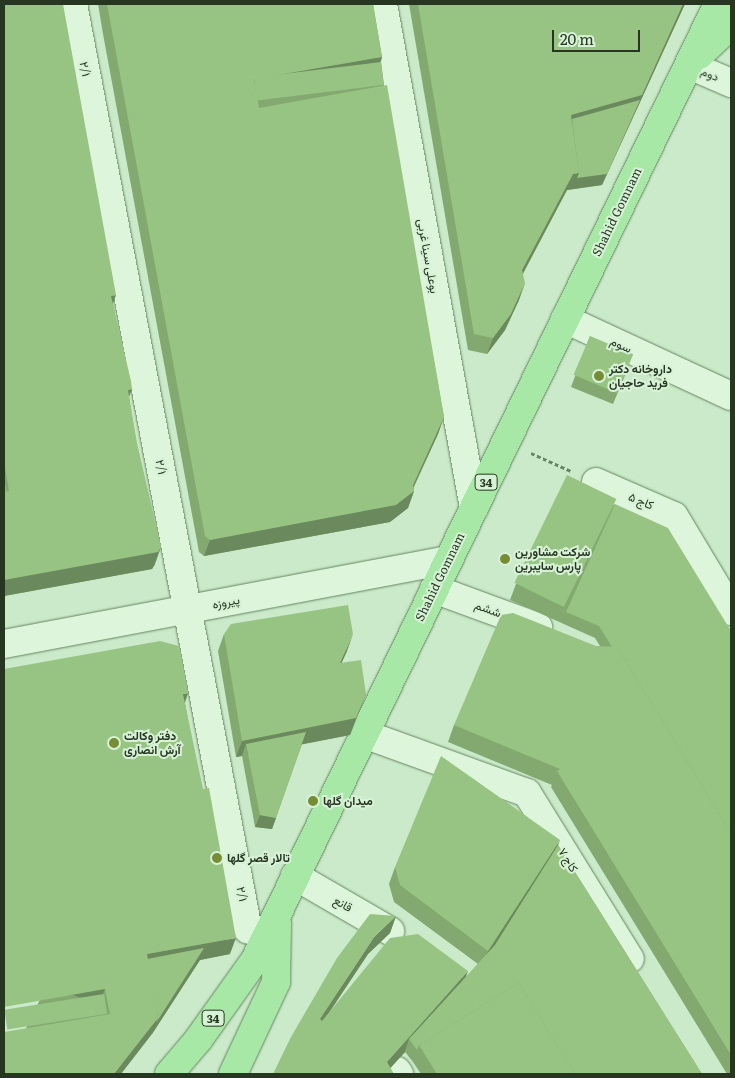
<!DOCTYPE html>
<meta charset="utf-8">
<style>
body{margin:0}
#map{position:relative;width:735px;height:1078px;overflow:hidden;background:#caeac9;font-family:Literata,Vazirmatn,serif}
div>[style]{position:absolute}
[style*='--x']{left:calc(var(--x)*1px);top:calc(var(--y)*1px);width:calc(var(--w)*1px);rotate:calc(var(--a)*1deg)}
.path>*{height:3px;margin-top:-1.5px;transform-origin:0;background:repeating-linear-gradient(90deg,#678460 0 4px,transparent 0 6.5px)}
.roads{filter:drop-shadow(0 0 1px #678460) drop-shadow(0 0 1px #678460)}
.minor>*{height:28px;margin:-14px;padding:0 14px;transform-origin:14px;border-radius:14px;background:#dcf5db}
.major>*{height:28px;margin:-14px;padding:0 14px;transform-origin:14px;border-radius:14px;background:#a8e8a6}
.wall>*{inset:0;background:#83a971}
.shaded-wall>*{inset:0;background:#6a895c;transform-origin:0 0}
.building>*{inset:0;background:#98c483;transform-origin:0 0}
.dots>*{width:14px;height:14px;translate:-50% -50%;box-sizing:border-box;border:2px solid #d8f2d8;border-radius:50%}
span{translate:-50% -50%;white-space:nowrap;text-align:center;line-height:1.15;-webkit-text-stroke:4px #d8f2d8;paint-order:stroke}
.shield-label span{padding:1px 4px;background:#d8f2d8;border:1px solid;border-radius:4px;-webkit-text-stroke-width:0}
.shield-label{font-size:11px;color:#273621;font-weight:700}
.street-label{font-size:12px;color:#273621}
.poi-label{font-size:12px;color:#273621;font-weight:700}
.left{translate:0 -50%;text-align:left}
.frame{position:absolute;inset:0;border:5px solid #273621;pointer-events:none}
.scale{position:absolute;left:552px;top:30px;width:88px;height:22px;box-sizing:border-box;border:2px solid #273621;border-top:0;padding-left:6px;font-size:15px;line-height:18px;white-space:nowrap;color:#273621;-webkit-text-stroke:4px #d8f2d8;paint-order:stroke}
</style>
<div id="map">
<div class="path">
<i style="--x:531;--y:453;--w:44;--a:24.2"></i>
</div>
<div class="roads">
<div class="minor">
<i style="--x:73;--y:4;--w:942;--a:79.3"></i>
<i style="--x:383;--y:4;--w:512;--a:79.77"></i>
<i style="--x:689;--y:65;--w:46;--a:23.2"></i>
<i style="--x:565;--y:319;--w:183;--a:24.9"></i>
<i style="--x:596;--y:482;--w:85;--a:23.6"></i>
<i style="--x:674;--y:516;--w:111;--a:59"></i>
<i style="--x:434;--y:589;--w:111;--a:20.1"></i>
<i style="--x:4;--y:644;--w:452;--a:-10.7"></i>
<i style="--x:364;--y:734;--w:173;--a:19.9"></i>
<i style="--x:527;--y:793;--w:195;--a:58.2"></i>
<i style="--x:295;--y:876;--w:110;--a:30.1"></i>
<i style="--x:397;--y:1071;--w:4;--a:56"></i>
</div>
<div class="major">
<i style="--x:699;--y:55;--w:44;--a:-43.2"></i>
<i style="--x:169;--y:1074;--w:45;--a:-49.5"></i>
<i style="--x:198;--y:1040;--w:98;--a:-54.5"></i>
<i style="--x:255;--y:960;--w:1062;--a:-64.16"></i>
<i style="--x:233;--y:1074;--w:102;--a:-64.9"></i>
<i style="--x:276;--y:982;--w:59;--a:-89"></i>
</div>
</div>
<div class="wall">
<i style="clip-path:polygon(4px 4px,113px 303px,129px 397px,155px 564px,152px 569px,4px 596px)"></i>
<i style="clip-path:polygon(98px 4px,373px 4px,382px 57px,381px 62px,384px 85px,444px 417px,438px 434px,414px 487px,414px 491px,408px 508px,390px 522px,204px 556px,199px 552px,103px 34px)"></i>
<i style="clip-path:polygon(409px 4px,685px 4px,602px 185px,567px 190px,523px 274px,519px 300px,505px 330px,487px 354px,468px 350px)"></i>
<i style="clip-path:polygon(590px 336px,629px 366px,613px 404px,571px 387px)"></i>
<i style="clip-path:polygon(615px 504px,731px 631px,731px 1074px,727px 1074px,551px 787px,552px 785px,448px 742px,454px 725px,596px 646px,600px 646px,595px 638px,510px 600px,516px 584px)"></i>
<i style="clip-path:polygon(224px 634px,347px 651px,341px 663px,366px 694px,350px 735px,302px 744px,272px 829px,255px 827px,242px 756px,236px 757px,218px 651px)"></i>
<i style="clip-path:polygon(188px 693px,185px 703px,230px 954px,200px 960px,152px 1034px,4px 1074px)"></i>
<i style="clip-path:polygon(558px 845px,702px 1074px,421px 1074px,413px 1062px,405px 1052px,390px 1068px,273px 1074px,396px 916px,390px 933px,368px 954px,329px 1013px,466px 977px,478px 964px,394px 902px,389px 884px,395px 867px)"></i>
</div>
<div class="shaded-wall">
<i style="clip-path:polygon(683px 4px,685px 4px,602px 185px,567px 190px,516px 286px,522px 270px,573px 174px,579px 173px,607px 174px,570px 120px,571px 115px)"></i>
<i style="clip-path:polygon(382px 57px,376px 73px,255px 95px,254px 79px)"></i>
<i style="clip-path:polygon(525px 283px,519px 300px,505px 330px,487px 354px,493px 338px)"></i>
<i style="clip-path:polygon(116px 295px,110px 312px,111px 296px)"></i>
<i style="clip-path:polygon(132px 389px,126px 405px,128px 390px)"></i>
<i style="clip-path:polygon(444px 417px,438px 434px,410px 494px,414px 491px,408px 508px,390px 522px,204px 556px,210px 540px,413px 485px)"></i>
<i style="clip-path:polygon(161px 547px,155px 564px,152px 569px,4px 596px,4px 580px)"></i>
<i style="clip-path:polygon(353px 634px,347px 651px,334px 680px,340px 663px)"></i>
<i style="clip-path:polygon(188px 693px,182px 710px,183px 694px)"></i>
<i style="clip-path:polygon(366px 694px,350px 735px,248px 755px,246px 744px,242px 756px,236px 757px,242px 741px)"></i>
<i style="clip-path:polygon(260px 815px,276px 818px,272px 829px,255px 827px)"></i>
<i style="clip-path:polygon(560px 840px,554px 856px,482px 967px,488px 951px)"></i>
<i style="clip-path:polygon(396px 916px,390px 933px,368px 954px,314px 1035px,320px 1019px,374px 937px)"></i>
<i style="clip-path:polygon(236px 938px,230px 954px,200px 960px,152px 1034px,121px 1074px,114px 1074px,196px 961px,147px 970px,147px 954px)"></i>
<i style="clip-path:polygon(468px 971px,462px 988px,409px 1039px,405px 1051px,405px 1052px,385px 1074px,387px 1062px)"></i>
<i style="left:105px;top:989px;width:17px;height:103px;rotate:111deg"></i>
</div>
<div class="building">
<i style="clip-path:polygon(4px 4px,63px 4px,116px 295px,111px 296px,131px 381px,132px 389px,128px 390px,137px 443px,161px 547px,158px 552px,4px 580px,4px 492px,9px 491px,5px 467px,4px 468px)"></i>
<i style="clip-path:polygon(107px 4px,373px 4px,382px 57px,254px 79px,259px 108px,387px 85px,444px 417px,413px 485px,414px 491px,396px 505px,210px 540px,205px 536px)"></i>
<i style="clip-path:polygon(418px 4px,683px 4px,642px 95px,571px 115px,579px 173px,573px 174px,522px 270px,525px 283px,511px 314px,493px 338px,474px 334px)"></i>
<i style="left:381px;top:62px;width:23px;height:128px;rotate:83deg"></i>
<i style="clip-path:polygon(640px 100px,607px 174px,577px 178px,579px 173px,572px 119px)"></i>
<i style="left:590px;top:336px;width:47px;height:42px;rotate:23deg"></i>
<i style="left:567px;top:475px;width:55px;height:120px;rotate:26deg"></i>
<i style="clip-path:polygon(4px 477px,6px 491px,4px 492px)"></i>
<i style="clip-path:polygon(615px 504px,668px 528px,731px 631px,731px 833px,617px 647px,612px 647px,599px 626px,566px 612px)"></i>
<i style="clip-path:polygon(348px 605px,353px 634px,340px 663px,361px 660px,366px 694px,356px 718px,242px 741px,224px 634px,231px 624px)"></i>
<i style="clip-path:polygon(513px 613px,596px 646px,617px 647px,731px 833px,731px 1055px,557px 771px,560px 769px,454px 725px,501px 615px)"></i>
<i style="clip-path:polygon(160px 641px,179px 646px,188px 693px,183px 694px,203px 789px,209px 788px,236px 938px,147px 954px,158px 1018px,114px 1074px,4px 1074px,4px 1032px,110px 1014px,105px 989px,4px 1007px,4px 669px)"></i>
<i style="clip-path:polygon(306px 732px,276px 818px,260px 815px,246px 744px)"></i>
<i style="clip-path:polygon(441px 756px,560px 840px,488px 951px,400px 885px,395px 867px)"></i>
<i style="clip-path:polygon(558px 845px,702px 1074px,575px 1074px,519px 983px,419px 1045px,417px 1050px,409px 1039px,495px 945px)"></i>
<i style="clip-path:polygon(370px 914px,396px 916px,374px 937px,320px 1019px,322px 1021px,390px 938px,418px 934px,468px 971px,387px 1062px,394px 1074px,273px 1074px,291px 1037px,337px 958px)"></i>
<i style="clip-path:polygon(204px 948px,156px 1023px,158px 1018px,147px 959px)"></i>
<i style="clip-path:polygon(519px 983px,575px 1074px,437px 1074px,419px 1045px)"></i>
<i style="left:104px;top:994px;width:20px;height:101px;rotate:81deg"></i>
</div>
<div class="dots">
<i style="left:599px;top:376px;background:#768d36"></i>
<i style="left:505px;top:559px;background:#768d36"></i>
<i style="left:114px;top:743px;background:#768d36"></i>
<i style="left:313px;top:801px;background:#768d36"></i>
<i style="left:217px;top:858px;background:#768d36"></i>
</div>
<div class="shield-label">
<span style="left:486px;top:482px">34</span>
<span style="left:213px;top:1018px">34</span>
</div>
<div class="street-label">
<span style="left:85px;top:69px;rotate:79deg">۲/۱</span>
<span style="left:710px;top:74px;rotate:23deg">دوم</span>
<span style="left:617px;top:212px;rotate:-64deg">Shahid Gomnam</span>
<span style="left:428px;top:256px;rotate:80deg">بوعلی سینا غربی</span>
<span style="left:621px;top:345px;rotate:25deg">سوم</span>
<span style="left:161px;top:467px;rotate:79deg">۲/۱</span>
<span style="left:641px;top:501px;rotate:23deg">کاج ۵</span>
<span style="left:440px;top:577px;rotate:-64deg">Shahid Gomnam</span>
<span style="left:226px;top:602px;rotate:-11deg">پیروزه</span>
<span style="left:488px;top:609px;rotate:20deg">ششم</span>
<span style="left:568px;top:860px;rotate:58deg">کاج ۷</span>
<span style="left:242px;top:894px;rotate:79deg">۲/۱</span>
<span style="left:343px;top:904px;rotate:30deg">قانع</span>
</div>
<div class="poi-label">
<span class="left" style="left:609px;top:376px">داروخانه دکتر<br>فرید حاجیان</span>
<span class="left" style="left:515px;top:559px">شرکت مشاورین<br>پارس سایبرین</span>
<span class="left" style="left:124px;top:743px">دفتر وکالت<br>آرش انصاری</span>
<span class="left" style="left:323px;top:801px">میدان گلها</span>
<span class="left" style="left:227px;top:858px">تالار قصر گلها</span>
</div>
<div class="frame"></div>
<div class="scale">20 m</div>
</div>
